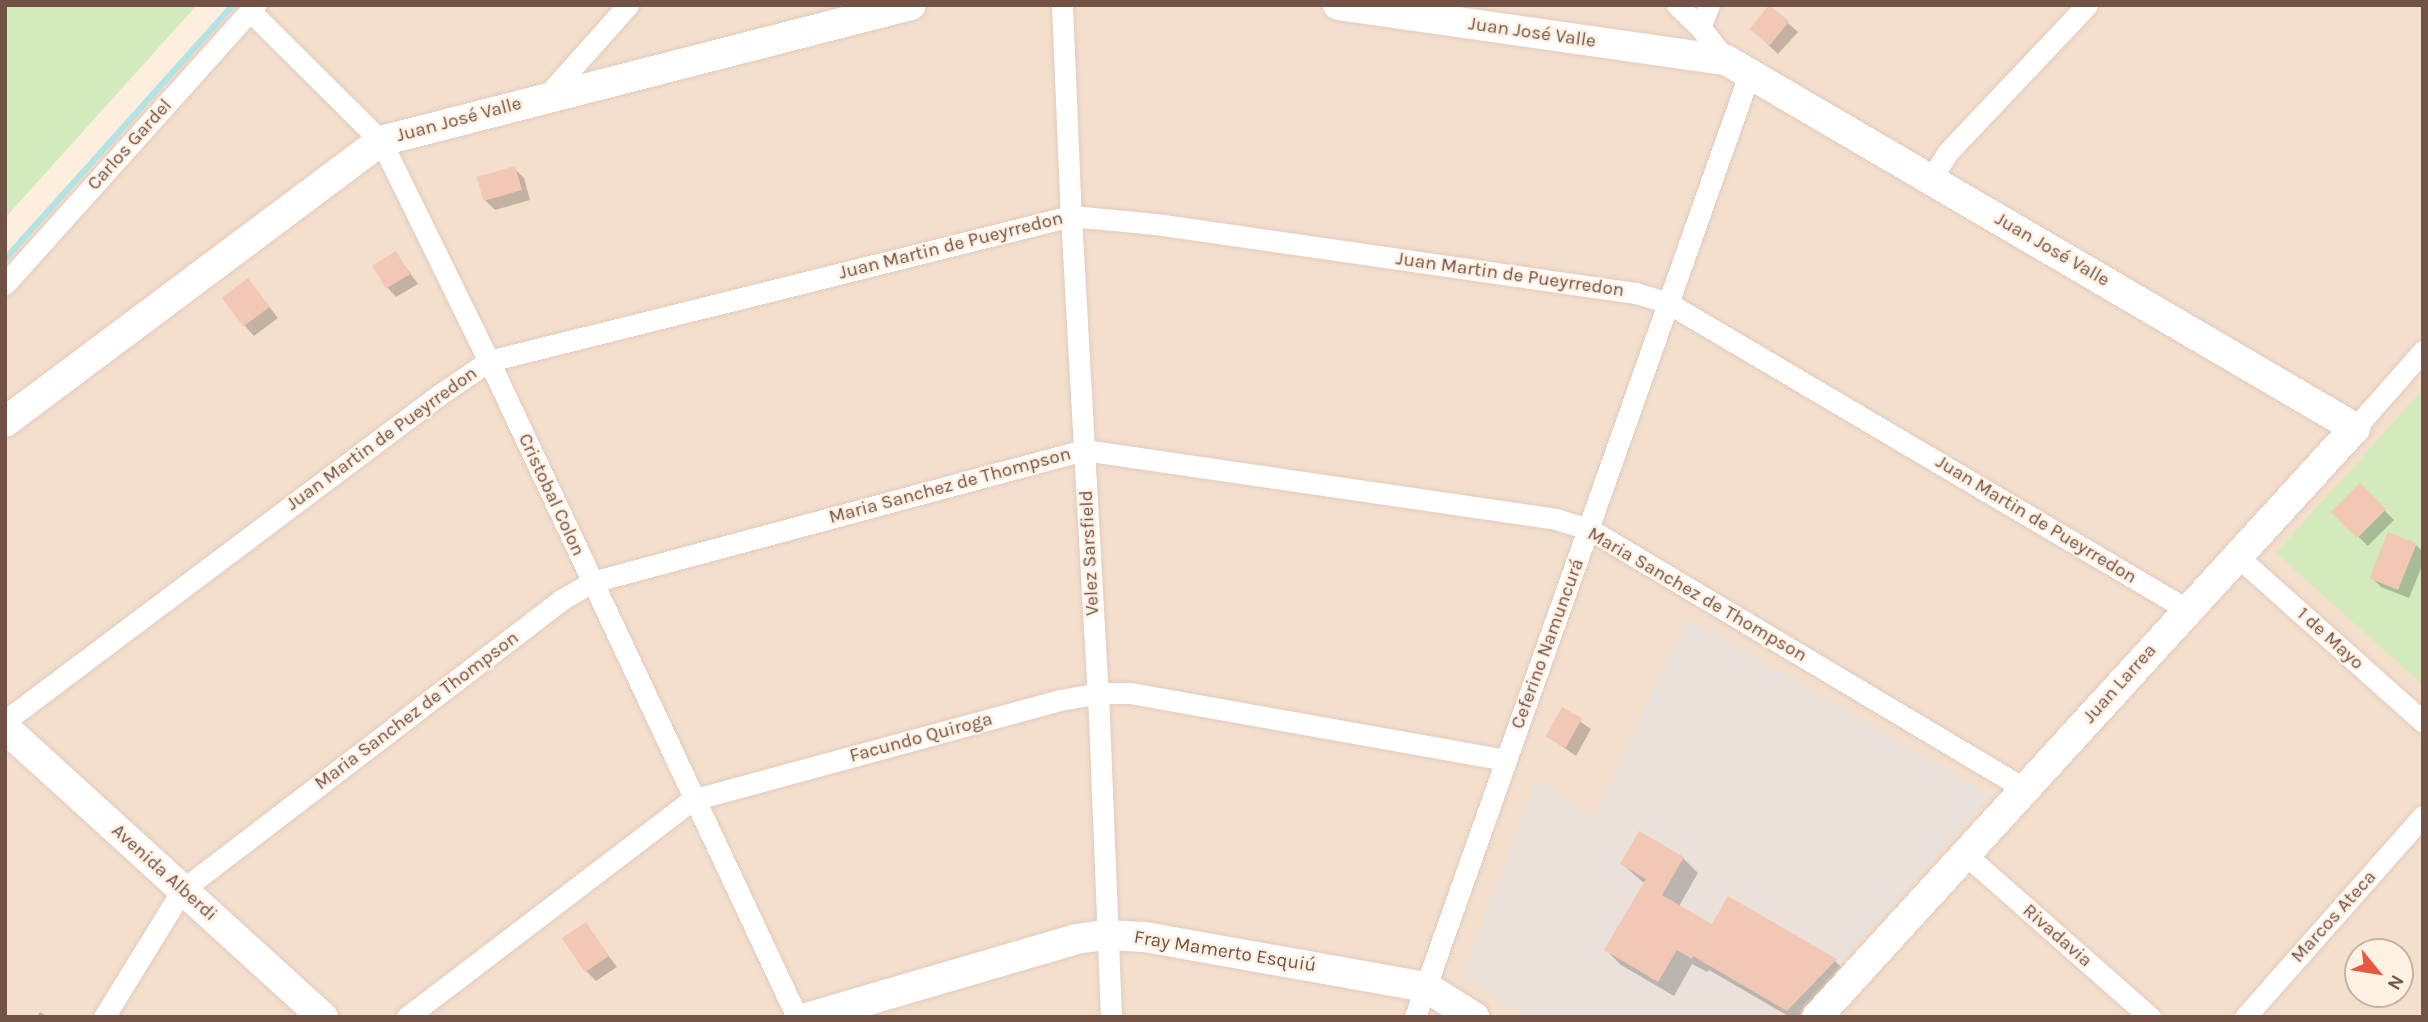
<!DOCTYPE html>
<meta charset="utf-8">
<style>
body{margin:0}
#map{position:relative;width:2428px;height:1022px;overflow:hidden;background:#fdeede;font-family:Karla,sans-serif}
div>[style]{position:absolute}
[style*='--x']{left:calc(var(--x)*1px);top:calc(var(--y)*1px);width:calc(var(--w)*1px);rotate:calc(var(--a)*1deg)}
.residential>*{inset:0;background:#f4dfcd}
.industrial>*{inset:0;background:#eae1db}
.green>*{inset:0;background:#d3eabd}
.shadow>*{inset:0;background:#0003;transform-origin:0 0}
.stream>*{height:6px;margin:-3px;padding:0 3px;transform-origin:3px;border-radius:3px;background:#b3e3e6}
.building>*{inset:0;background:#f2c8b5;transform-origin:0 0}
.roads{filter:drop-shadow(0 0 2px #e2cbbd) drop-shadow(0 0 2px #e2cbbd)}
.street>*{height:21px;margin:-10.5px;padding:0 10.5px;transform-origin:10.5px;border-radius:10.5px;background:#fff}
.secondary>*{height:30px;margin:-15px;padding:0 15px;transform-origin:15px;border-radius:15px;background:#fff}
span{translate:-50% -50%;white-space:nowrap;text-align:center;line-height:1.15;-webkit-text-stroke:5px #fff2e5;paint-order:stroke}
.street-label{font-size:19px;color:#735246}
.frame{position:absolute;inset:0;border:7px solid #735246;pointer-events:none}
.north{position:absolute;left:2344px;top:938px;width:70px;height:70px;box-sizing:border-box;background:#fff2e5;border:2px solid #c7b2a5;border-radius:50%;rotate:120deg;font-size:19px;font-weight:700;line-height:28px;text-align:center;color:#735246}
.north::after{content:'';display:block;margin:auto;width:24px;height:32px;background:#ea573f;clip-path:polygon(50% 0,100% 100%,50% 72%,0 100%)}
</style>
<div id="map">
<div class="residential">
<i style="clip-path:polygon(evenodd,233px 5px,2423px 5px,2423px 1017px,5px 1017px,5px 259px,233px 5px,2358px 952px,2400px 952px,2400px 994px,2358px 994px,2358px 952px)"></i>
</div>
<div class="industrial">
<i style="clip-path:polygon(1688px 618px,1990px 795px,1791px 1017px,1527px 1017px,1462px 977px,1537px 779px,1594px 818px)"></i>
</div>
<div class="green">
<i style="clip-path:polygon(5px 5px,197px 5px,5px 218px)"></i>
<i style="clip-path:polygon(2423px 389px,2423px 685px,2276px 553px)"></i>
</div>
<div class="shadow">
<i style="clip-path:polygon(1770px 7px,1798px 32px,1778px 54px,1761px 38px)"></i>
<i style="clip-path:polygon(514px 168px,524px 178px,530px 200px,495px 210px,485px 200px)"></i>
<i style="clip-path:polygon(396px 254px,418px 284px,396px 297px,387px 287px)"></i>
<i style="clip-path:polygon(248px 280px,278px 318px,254px 336px,245px 326px)"></i>
<i style="left:2360px;top:486px;width:48px;height:37px;rotate:45deg"></i>
<i style="clip-path:polygon(2416px 545px,2423px 552px,2423px 564px,2409px 598px,2381px 587px,2372px 578px)"></i>
<i style="clip-path:polygon(1562px 709px,1591px 729px,1576px 756px,1547px 736px)"></i>
<i style="clip-path:polygon(1683px 858px,1698px 873px,1679px 906px,1713px 926px,1729px 899px,1835px 961px,1850px 976px,1810px 1017px,1790px 1017px,1709px 970px,1707px 972px,1692px 964px,1674px 996px,1621px 965px,1606px 950px,1645px 884px,1622px 864px)"></i>
<i style="clip-path:polygon(585px 925px,617px 967px,596px 981px,586px 971px)"></i>
<i style="clip-path:polygon(40px 1012px,48px 1017px,37px 1017px)"></i>
</div>
<div class="stream">
<i style="--x:5;--y:259;--w:341;--a:-48.1"></i>
</div>
<div class="building">
<i style="left:1769px;top:5px;width:26px;height:31px;rotate:39deg"></i>
<i style="left:515px;top:166px;width:25px;height:40px;rotate:74deg"></i>
<i style="left:396px;top:251px;width:27px;height:28px;rotate:59deg"></i>
<i style="left:248px;top:278px;width:36px;height:33px;rotate:53deg"></i>
<i style="left:2360px;top:483px;width:37px;height:41px;rotate:45deg"></i>
<i style="left:2388px;top:532px;width:31px;height:50px;rotate:22deg"></i>
<i style="left:1562px;top:707px;width:23px;height:34px;rotate:29deg"></i>
<i style="clip-path:polygon(1639px 831px,1684px 857px,1662px 895px,1712px 924px,1728px 896px,1837px 959px,1787px 1011px,1693px 956px,1692px 959px,1677px 950px,1658px 982px,1604px 950px,1646px 879px,1620px 864px)"></i>
<i style="left:586px;top:922px;width:41px;height:29px;rotate:56deg"></i>
</div>
<div class="roads">
<div class="street">
<i style="--x:1062;--y:5;--w:211;--a:87.6"></i>
<i style="--x:1071;--y:216;--w:478;--a:86.8"></i>
<i style="--x:1098;--y:693;--w:324;--a:87.7"></i>
<i style="--x:1677;--y:5;--w:32;--a:44"></i>
<i style="--x:1700;--y:27;--w:42;--a:51.8"></i>
<i style="--x:250;--y:11;--w:185;--a:44.8"></i>
<i style="--x:381;--y:141;--w:245;--a:63.9"></i>
<i style="--x:489;--y:361;--w:725;--a:64.85"></i>
<i style="--x:1700;--y:27;--w:24;--a:-68"></i>
<i style="--x:547;--y:96;--w:122;--a:-48.3"></i>
<i style="--x:1931;--y:179;--w:32;--a:-58"></i>
<i style="--x:1948;--y:152;--w:202;--a:-46.6"></i>
<i style="--x:5;--y:284;--w:375;--a:-48.1"></i>
<i style="--x:2355;--y:428;--w:103;--a:-48.6"></i>
<i style="--x:2237;--y:556;--w:249;--a:41.7"></i>
<i style="--x:5;--y:721;--w:543;--a:-36.91"></i>
<i style="--x:439;--y:395;--w:60;--a:-34.2"></i>
<i style="--x:489;--y:361;--w:600;--a:-13.99"></i>
<i style="--x:1071;--y:216;--w:85;--a:5.4"></i>
<i style="--x:1156;--y:224;--w:485;--a:8.2"></i>
<i style="--x:1636;--y:293;--w:34;--a:17"></i>
<i style="--x:1668;--y:303;--w:604;--a:30.56"></i>
<i style="--x:1965;--y:854;--w:247;--a:41.4"></i>
<i style="--x:104;--y:1017;--w:149;--a:-58.4"></i>
<i style="--x:182;--y:890;--w:477;--a:-37.4"></i>
<i style="--x:561;--y:600;--w:36;--a:-30"></i>
<i style="--x:592;--y:582;--w:509;--a:-15.02"></i>
<i style="--x:1084;--y:450;--w:477;--a:8.3"></i>
<i style="--x:1556;--y:519;--w:34;--a:17"></i>
<i style="--x:1589;--y:529;--w:508;--a:30.81"></i>
<i style="--x:407;--y:1017;--w:358;--a:-37.3"></i>
<i style="--x:692;--y:800;--w:381;--a:-15.2"></i>
<i style="--x:1060;--y:700;--w:39;--a:-10"></i>
<i style="--x:1098;--y:693;--w:32;--a:0"></i>
<i style="--x:1130;--y:693;--w:382;--a:10.1"></i>
<i style="--x:1415;--y:1017;--w:1003;--a:-70.48"></i>
<i style="--x:2245;--y:1017;--w:268;--a:-48.5"></i>
</div>
<div class="secondary">
<i style="--x:1338;--y:5;--w:392;--a:8.1"></i>
<i style="--x:1726;--y:60;--w:729;--a:30.33"></i>
<i style="--x:2355;--y:428;--w:798;--a:132.41"></i>
<i style="--x:5;--y:422;--w:469;--a:-36.8"></i>
<i style="--x:381;--y:141;--w:547;--a:-14.39"></i>
<i style="--x:5;--y:728;--w:430;--a:42.3"></i>
<i style="--x:810;--y:1017;--w:277;--a:-16.3"></i>
<i style="--x:1076;--y:939;--w:30;--a:-8"></i>
<i style="--x:1106;--y:935;--w:39;--a:3"></i>
<i style="--x:1145;--y:937;--w:285;--a:10.1"></i>
<i style="--x:1426;--y:987;--w:57;--a:32"></i>
</div>
</div>
<div class="street-label">
<span style="left:1532px;top:33px;rotate:8deg">Juan José Valle</span>
<span style="left:459px;top:120px;rotate:-15deg">Juan José Valle</span>
<span style="left:130px;top:145px;rotate:-48deg">Carlos Gardel</span>
<span style="left:951px;top:246px;rotate:-14deg">Juan Martin de Pueyrredon</span>
<span style="left:2052px;top:250px;rotate:30deg">Juan José Valle</span>
<span style="left:1510px;top:275px;rotate:8deg">Juan Martin de Pueyrredon</span>
<span style="left:382px;top:439px;rotate:-36deg">Juan Martin de Pueyrredon</span>
<span style="left:950px;top:486px;rotate:-15deg">Maria Sanchez de Thompson</span>
<span style="left:551px;top:495px;rotate:65deg">Cristobal Colon</span>
<span style="left:2036px;top:520px;rotate:31deg">Juan Martin de Pueyrredon</span>
<span style="left:1090px;top:553px;rotate:-93deg">Velez Sarsfield</span>
<span style="left:1697px;top:595px;rotate:30deg">Maria Sanchez de Thompson</span>
<span style="left:2330px;top:639px;rotate:42deg">1 de Mayo</span>
<span style="left:1548px;top:644px;rotate:-70deg">Ceferino Namuncurá</span>
<span style="left:2120px;top:684px;rotate:-48deg">Juan Larrea</span>
<span style="left:417px;top:711px;rotate:-37deg">Maria Sanchez de Thompson</span>
<span style="left:921px;top:738px;rotate:-15deg">Facundo Quiroga</span>
<span style="left:164px;top:873px;rotate:42deg">Avenida Alberdi</span>
<span style="left:2334px;top:917px;rotate:-48deg">Marcos Ateca</span>
<span style="left:2057px;top:936px;rotate:41deg">Rivadavia</span>
<span style="left:1225px;top:952px;rotate:9deg">Fray Mamerto Esquiú</span>
</div>
<div class="frame"></div>
<div class="north">N</div>
</div>
